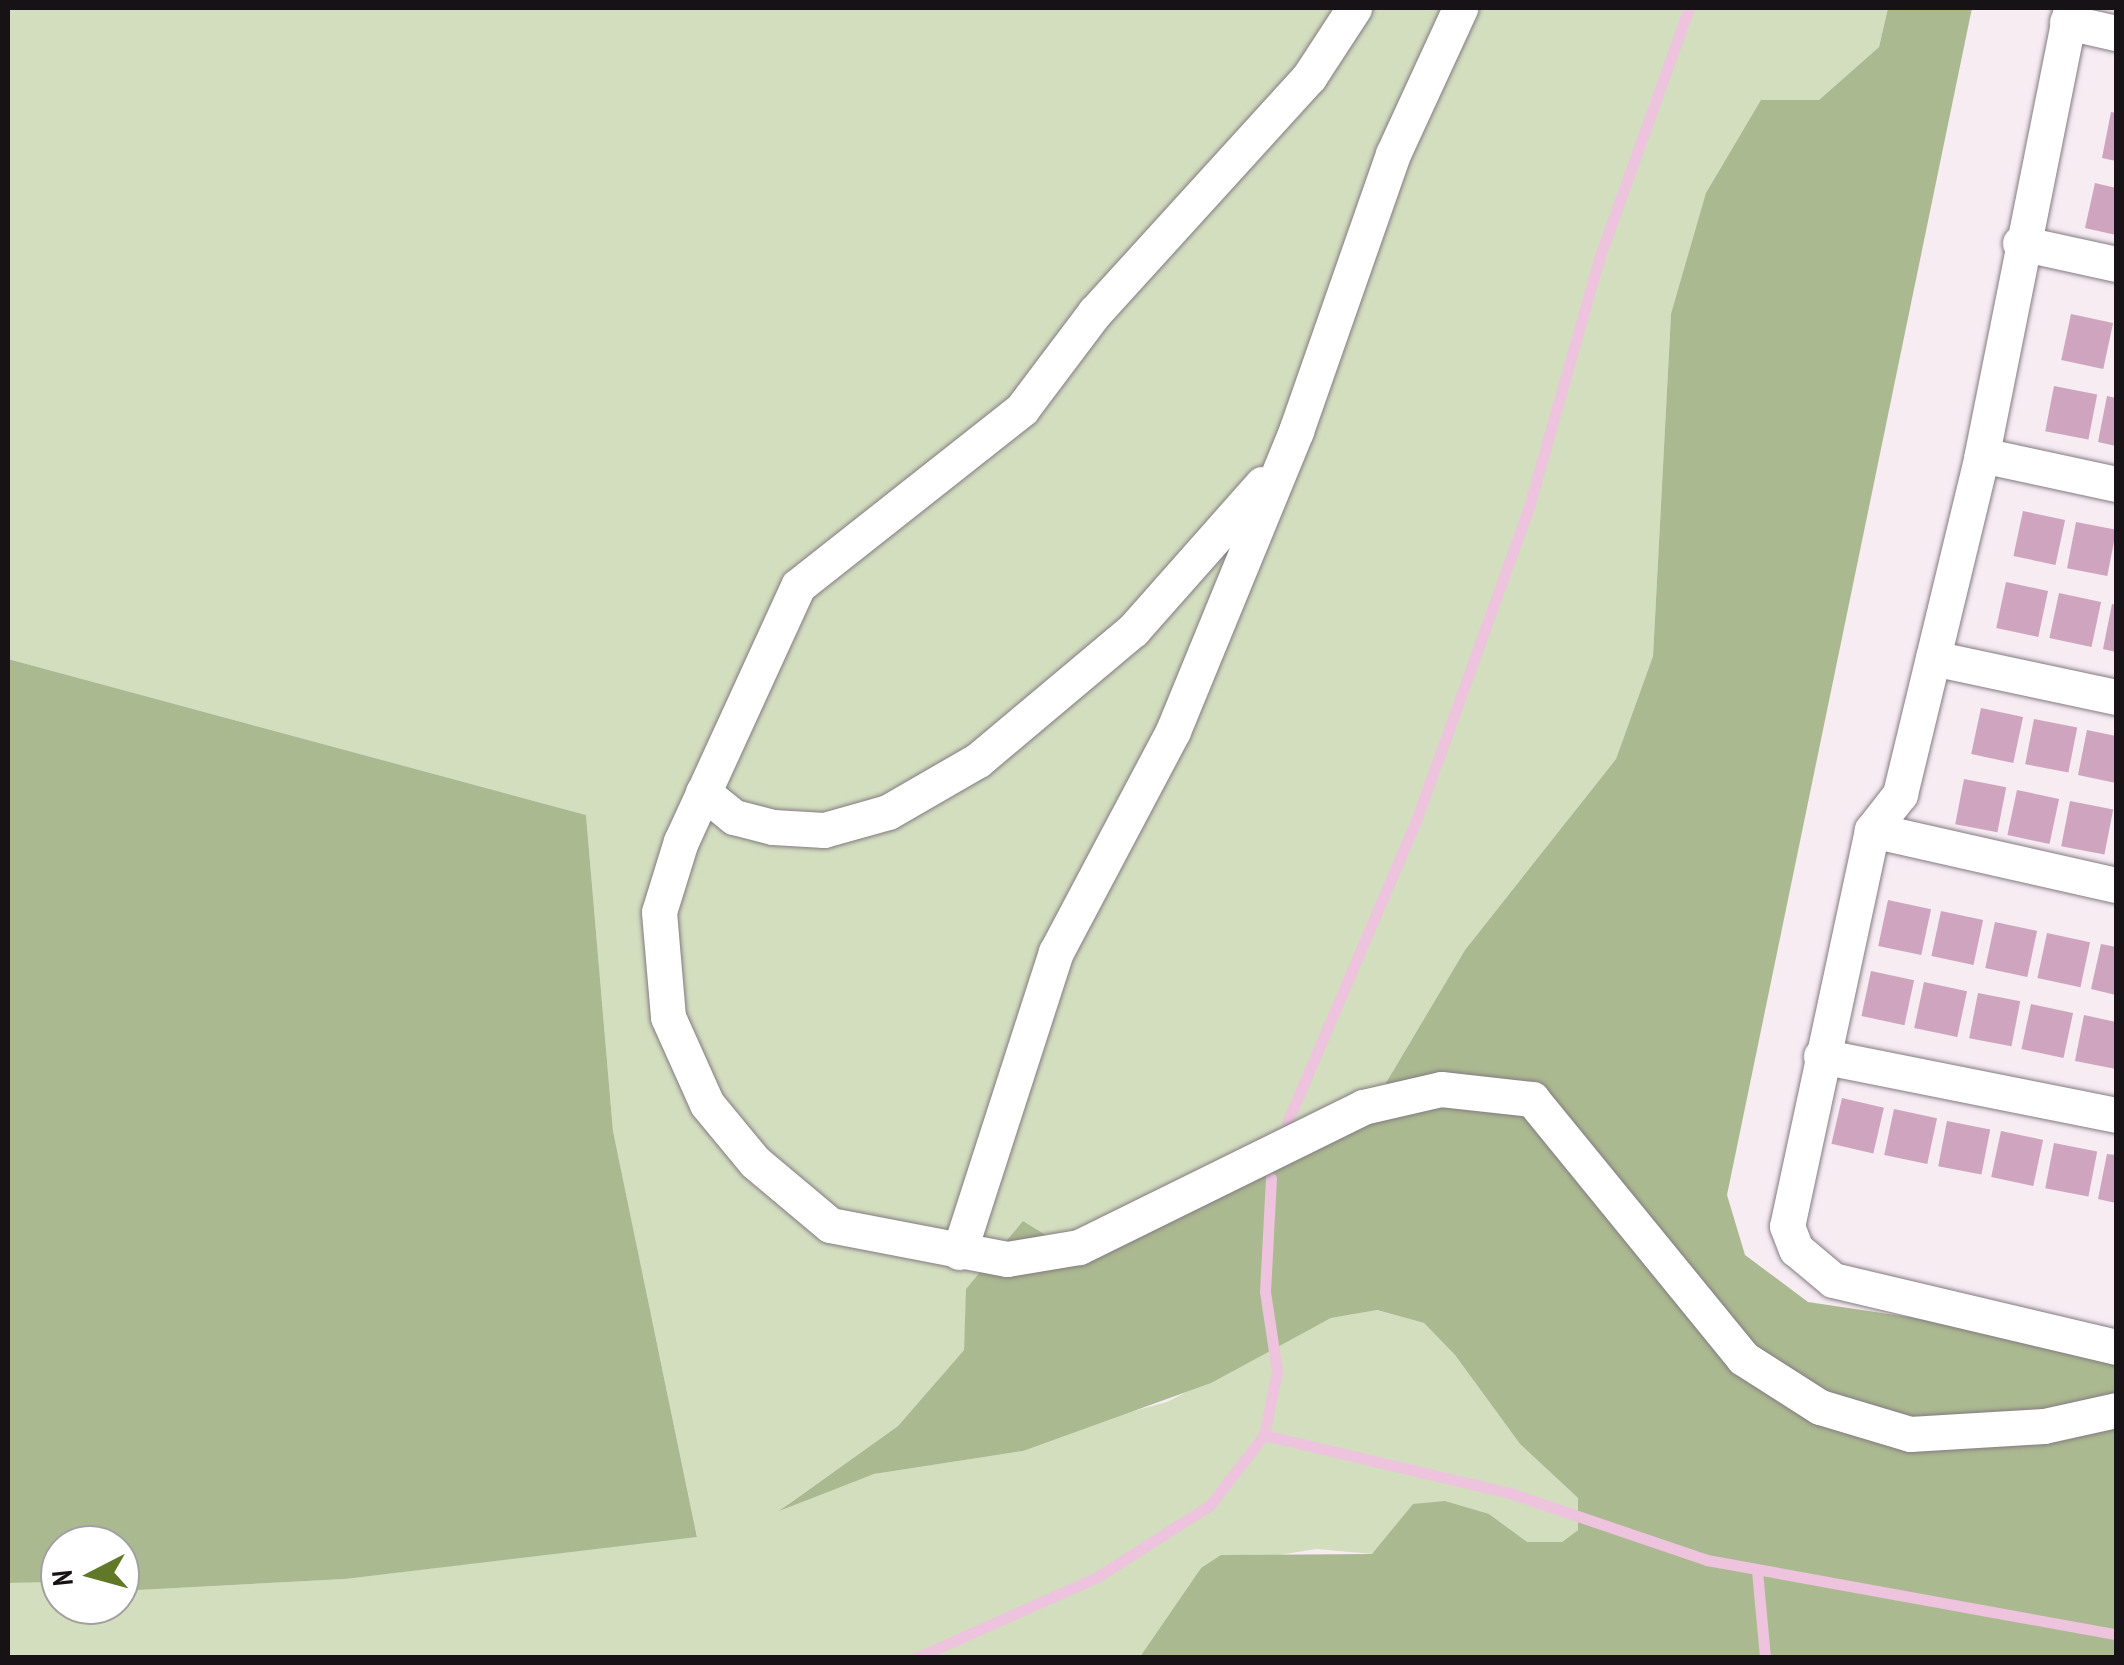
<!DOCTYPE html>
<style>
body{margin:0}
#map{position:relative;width:2124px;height:1665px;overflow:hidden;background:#f6ecf2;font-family:"PT Sans Narrow",sans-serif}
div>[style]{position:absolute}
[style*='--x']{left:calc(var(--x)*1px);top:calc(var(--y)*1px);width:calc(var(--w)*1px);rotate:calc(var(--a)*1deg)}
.green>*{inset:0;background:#d3debf}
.forest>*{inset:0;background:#abb990}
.stream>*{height:11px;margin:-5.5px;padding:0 5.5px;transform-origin:5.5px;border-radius:5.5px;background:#edc3de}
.building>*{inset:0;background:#cea4be;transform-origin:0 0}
.roads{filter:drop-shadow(0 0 2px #847b81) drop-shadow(0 0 2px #847b81)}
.street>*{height:35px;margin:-17.5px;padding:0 17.5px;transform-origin:17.5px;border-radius:17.5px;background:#fff}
span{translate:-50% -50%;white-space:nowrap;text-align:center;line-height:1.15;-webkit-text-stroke:8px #fff;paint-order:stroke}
.frame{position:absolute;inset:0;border:10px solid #161215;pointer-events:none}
.north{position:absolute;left:40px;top:1525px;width:100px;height:100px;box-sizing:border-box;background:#fff;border:2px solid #a2a0a1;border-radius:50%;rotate:264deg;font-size:28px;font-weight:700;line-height:40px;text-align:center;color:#161215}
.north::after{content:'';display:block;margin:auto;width:35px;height:45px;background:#627829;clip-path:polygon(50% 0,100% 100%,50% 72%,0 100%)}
</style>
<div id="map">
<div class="green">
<i style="clip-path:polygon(8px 8px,1888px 8px,1879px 47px,1819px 100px,1671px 314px,1653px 656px,1616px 759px,1465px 950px,1380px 1093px,1136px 1235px,1049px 1237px,1023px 1221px,967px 1289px,964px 1350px,898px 1426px,787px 1505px,874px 1474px,1023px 1451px,1063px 1430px,1167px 1402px,1331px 1318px,1376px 1310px,1424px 1323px,1455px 1355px,1520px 1444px,1578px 1498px,1578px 1530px,1562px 1542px,1526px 1542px,1489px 1514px,1413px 1504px,1373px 1554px,1316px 1549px,1201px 1568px,1140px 1658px,8px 1657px,8px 1583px,60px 1582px,60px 1605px,120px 1605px,120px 1591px,345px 1579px,697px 1536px,613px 1131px,586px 815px,8px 659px)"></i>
</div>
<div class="forest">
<i style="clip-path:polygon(1888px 8px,1972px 8px,1727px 1195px,1745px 1255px,1808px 1302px,2116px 1348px,2116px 1657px,1140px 1657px,1201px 1568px,1221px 1555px,1372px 1554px,1413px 1504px,1445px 1501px,1489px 1514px,1527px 1542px,1562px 1542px,1578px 1530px,1578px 1498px,1520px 1444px,1455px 1355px,1424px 1323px,1377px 1310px,1331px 1318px,1211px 1383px,1023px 1451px,874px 1474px,779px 1511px,898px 1426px,964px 1350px,966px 1289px,1023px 1221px,1049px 1237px,1096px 1245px,1380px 1093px,1465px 950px,1616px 759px,1653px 656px,1671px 314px,1706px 193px,1761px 100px,1819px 100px,1879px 47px)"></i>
<i style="clip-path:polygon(8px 659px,586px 815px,613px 1131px,697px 1537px,345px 1579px,120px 1591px,120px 1545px,60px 1545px,60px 1582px,8px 1583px)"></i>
</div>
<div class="stream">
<i style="--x:1287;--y:1123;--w:332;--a:-66.9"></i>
<i style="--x:1417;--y:818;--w:327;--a:-70.2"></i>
<i style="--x:1528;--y:510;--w:261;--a:-74.2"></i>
<i style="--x:1599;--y:259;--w:267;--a:-70.3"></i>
<i style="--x:1264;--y:1435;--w:256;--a:13.3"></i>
<i style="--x:1513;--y:1494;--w:205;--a:18.8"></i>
<i style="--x:1707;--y:1560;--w:416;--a:10.3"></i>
<i style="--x:1757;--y:1571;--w:87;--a:84.7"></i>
<i style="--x:916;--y:1658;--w:198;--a:-24.1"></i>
<i style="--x:1097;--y:1577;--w:134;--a:-32.5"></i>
<i style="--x:1210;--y:1505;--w:88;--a:-52.4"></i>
<i style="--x:1264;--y:1435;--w:65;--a:-78.5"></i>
<i style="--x:1277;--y:1371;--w:80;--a:-98.6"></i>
<i style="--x:1265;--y:1292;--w:114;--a:-87"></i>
</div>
<div class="building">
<i style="clip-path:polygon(2111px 112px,2116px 113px,2116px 161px,2102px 158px)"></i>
<i style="clip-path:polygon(2095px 183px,2116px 188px,2116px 235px,2085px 228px)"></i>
<i style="left:2071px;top:314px;width:43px;height:47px;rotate:12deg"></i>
<i style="left:2054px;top:386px;width:44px;height:46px;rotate:11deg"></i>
<i style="clip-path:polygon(2107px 396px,2116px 398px,2116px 446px,2098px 442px)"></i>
<i style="left:2023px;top:511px;width:43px;height:46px;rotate:12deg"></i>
<i style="left:2076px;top:522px;width:41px;height:47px;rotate:11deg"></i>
<i style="left:2006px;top:582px;width:43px;height:47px;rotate:12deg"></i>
<i style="left:2059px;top:593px;width:43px;height:46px;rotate:12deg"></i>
<i style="clip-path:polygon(2112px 604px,2116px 605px,2116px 652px,2103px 649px)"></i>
<i style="left:1981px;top:708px;width:43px;height:47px;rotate:12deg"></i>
<i style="left:2034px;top:719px;width:44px;height:46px;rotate:11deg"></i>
<i style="clip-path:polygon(2087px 730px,2116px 736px,2116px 783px,2078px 775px)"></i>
<i style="left:1964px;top:779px;width:43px;height:46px;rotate:11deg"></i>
<i style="left:2017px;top:790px;width:43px;height:46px;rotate:12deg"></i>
<i style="left:2070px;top:801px;width:44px;height:46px;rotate:11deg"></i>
<i style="left:1888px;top:900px;width:44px;height:47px;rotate:12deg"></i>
<i style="left:1941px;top:911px;width:43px;height:46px;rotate:12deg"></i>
<i style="left:1995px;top:922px;width:43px;height:47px;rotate:12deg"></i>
<i style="left:2047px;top:933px;width:44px;height:46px;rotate:12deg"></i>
<i style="clip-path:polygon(2101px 944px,2116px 947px,2116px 995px,2091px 989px)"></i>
<i style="left:1871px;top:971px;width:44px;height:46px;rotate:12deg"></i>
<i style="left:1924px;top:982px;width:44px;height:47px;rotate:12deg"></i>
<i style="left:1978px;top:993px;width:43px;height:46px;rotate:11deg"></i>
<i style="left:2031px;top:1004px;width:43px;height:46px;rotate:12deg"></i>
<i style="clip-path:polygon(2084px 1015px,2116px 1022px,2116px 1069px,2075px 1061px)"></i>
<i style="left:1842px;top:1098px;width:43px;height:47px;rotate:13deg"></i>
<i style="left:1894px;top:1109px;width:44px;height:47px;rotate:12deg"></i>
<i style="left:1947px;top:1121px;width:44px;height:46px;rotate:11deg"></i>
<i style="left:2001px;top:1131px;width:43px;height:47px;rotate:12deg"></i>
<i style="left:2054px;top:1143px;width:44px;height:46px;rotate:11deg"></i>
<i style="clip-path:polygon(2107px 1154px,2116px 1155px,2116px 1203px,2098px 1199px)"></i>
</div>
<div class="roads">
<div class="street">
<i style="--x:1354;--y:8;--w:82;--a:123.1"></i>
<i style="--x:1309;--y:77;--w:318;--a:132.3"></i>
<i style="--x:1095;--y:312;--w:121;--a:127"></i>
<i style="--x:1022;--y:409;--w:285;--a:141.7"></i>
<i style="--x:798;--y:586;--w:281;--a:114.6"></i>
<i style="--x:681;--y:841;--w:74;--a:107.2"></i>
<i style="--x:659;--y:912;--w:105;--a:85.1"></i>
<i style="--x:668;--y:1017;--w:95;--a:65.9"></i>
<i style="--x:707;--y:1104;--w:75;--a:50.4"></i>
<i style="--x:755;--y:1162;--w:98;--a:40"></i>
<i style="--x:830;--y:1225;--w:180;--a:10.9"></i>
<i style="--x:1007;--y:1259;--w:73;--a:-9.5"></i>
<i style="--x:1079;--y:1247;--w:317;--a:-26.2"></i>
<i style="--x:1363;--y:1107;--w:80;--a:-13"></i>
<i style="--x:1441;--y:1089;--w:92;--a:6.3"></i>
<i style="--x:1532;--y:1099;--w:334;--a:50.8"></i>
<i style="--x:1743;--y:1358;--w:91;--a:32.5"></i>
<i style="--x:1820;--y:1407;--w:94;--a:16.7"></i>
<i style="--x:1910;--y:1434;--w:134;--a:-3.4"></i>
<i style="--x:2044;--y:1426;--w:74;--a:-12.5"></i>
<i style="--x:2071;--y:8;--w:456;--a:101.3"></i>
<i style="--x:1982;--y:455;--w:349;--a:103.6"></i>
<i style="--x:1900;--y:794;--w:46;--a:127.9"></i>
<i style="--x:1872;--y:830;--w:405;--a:102.1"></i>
<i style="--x:1787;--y:1226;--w:25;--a:69"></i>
<i style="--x:1796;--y:1249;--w:48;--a:40"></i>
<i style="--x:1833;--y:1280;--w:291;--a:13.3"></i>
<i style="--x:2067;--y:22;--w:50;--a:12.7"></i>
<i style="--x:2020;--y:243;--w:98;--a:12.3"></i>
<i style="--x:1982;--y:455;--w:137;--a:12.2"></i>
<i style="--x:1933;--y:658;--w:187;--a:12"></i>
<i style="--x:703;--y:792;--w:40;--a:39"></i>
<i style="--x:734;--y:817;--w:40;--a:14.4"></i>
<i style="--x:773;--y:827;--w:51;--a:3.4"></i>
<i style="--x:824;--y:830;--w:66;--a:-15.7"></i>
<i style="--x:888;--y:812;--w:104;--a:-30"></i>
<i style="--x:978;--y:760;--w:202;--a:-40"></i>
<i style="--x:1133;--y:630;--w:195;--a:-48.5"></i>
<i style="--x:1872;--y:830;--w:250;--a:12.7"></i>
<i style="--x:1821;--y:1056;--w:301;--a:11.3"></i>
<i style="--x:959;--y:1252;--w:315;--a:-72.1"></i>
<i style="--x:1056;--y:952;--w:250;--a:-62.1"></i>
<i style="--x:1173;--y:731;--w:324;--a:-67.7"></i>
<i style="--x:1296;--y:431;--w:293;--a:-70.7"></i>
<i style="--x:1393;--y:154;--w:161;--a:-65.3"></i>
</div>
</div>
<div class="frame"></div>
<div class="north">N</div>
</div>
